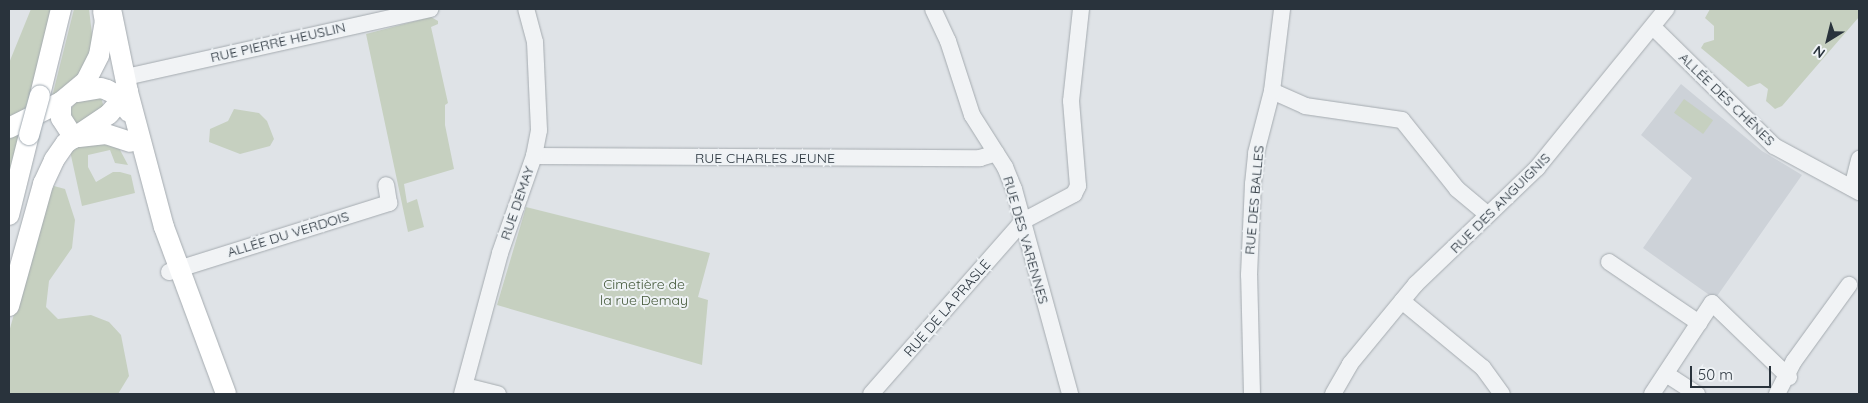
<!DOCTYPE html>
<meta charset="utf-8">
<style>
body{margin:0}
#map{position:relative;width:1868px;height:403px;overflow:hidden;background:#dfe3e7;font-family:Quicksand,sans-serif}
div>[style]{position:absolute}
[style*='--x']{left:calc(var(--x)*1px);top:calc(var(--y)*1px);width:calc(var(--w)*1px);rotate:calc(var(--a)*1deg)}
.built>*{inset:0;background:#cdd2d8}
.green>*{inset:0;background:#c6d0c0;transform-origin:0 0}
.roads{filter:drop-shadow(0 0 1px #a5abb0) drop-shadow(0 0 1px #a5abb0)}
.minor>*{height:16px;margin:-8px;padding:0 8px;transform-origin:8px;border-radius:8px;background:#f1f3f5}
.major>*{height:20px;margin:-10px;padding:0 10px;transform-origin:10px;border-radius:10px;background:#fff}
.bridges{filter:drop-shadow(0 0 1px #9fa9b1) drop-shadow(0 0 1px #9fa9b1)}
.major-bridge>*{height:20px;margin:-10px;padding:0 10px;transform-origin:10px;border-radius:10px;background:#fff}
span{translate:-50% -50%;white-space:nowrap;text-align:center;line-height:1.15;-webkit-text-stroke:4px #eef2f5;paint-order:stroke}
.street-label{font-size:14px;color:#29333c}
.park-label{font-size:14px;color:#425738}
.frame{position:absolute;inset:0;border:10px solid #29333c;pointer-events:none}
.north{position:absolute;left:1803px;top:15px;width:50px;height:50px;-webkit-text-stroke:4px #eef2f5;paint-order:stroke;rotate:216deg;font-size:14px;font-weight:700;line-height:20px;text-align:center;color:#29333c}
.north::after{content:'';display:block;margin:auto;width:18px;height:22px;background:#29333c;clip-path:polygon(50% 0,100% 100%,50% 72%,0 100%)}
.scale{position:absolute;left:1690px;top:366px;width:81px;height:22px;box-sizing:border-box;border:2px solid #29333c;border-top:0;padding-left:6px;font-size:15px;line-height:18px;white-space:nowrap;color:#29333c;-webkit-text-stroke:4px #eef2f5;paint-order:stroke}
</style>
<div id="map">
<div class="built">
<i style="clip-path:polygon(1681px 84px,1762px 151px,1802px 175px,1715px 299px,1643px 248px,1692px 178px,1641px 135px)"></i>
</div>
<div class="green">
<i style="clip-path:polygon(31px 9px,51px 9px,27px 110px,9px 118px,9px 63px)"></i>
<i style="clip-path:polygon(74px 9px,89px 9px,93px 43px,81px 73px,52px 97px)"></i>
<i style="clip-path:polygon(1710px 9px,1859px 9px,1859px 17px,1782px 106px,1775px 109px,1766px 101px,1768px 89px,1760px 83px,1748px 87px,1701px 48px,1704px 43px,1714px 40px,1714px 26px,1705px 18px)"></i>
<i style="clip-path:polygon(431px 17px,438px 21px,438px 24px,431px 27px,448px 103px,445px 105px,445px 125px,454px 169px,404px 184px,407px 203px,417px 199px,424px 227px,408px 232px,366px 34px)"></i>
<i style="clip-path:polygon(100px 93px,105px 112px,72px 128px,71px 109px,75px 102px)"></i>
<i style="left:1684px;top:99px;width:36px;height:17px;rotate:36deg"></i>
<i style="clip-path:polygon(234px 109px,259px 113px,267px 121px,274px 139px,270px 146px,240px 154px,209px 142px,210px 129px,228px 121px)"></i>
<i style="clip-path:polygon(21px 132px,9px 181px,9px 138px)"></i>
<i style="clip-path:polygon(97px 138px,119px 148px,128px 165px,115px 163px,110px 150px,88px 155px,88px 167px,96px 182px,113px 172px,120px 172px,131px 175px,135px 193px,82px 206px,70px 151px)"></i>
<i style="clip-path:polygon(54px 186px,65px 189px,75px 220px,72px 248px,49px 281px,46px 307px,58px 319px,91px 315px,109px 322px,121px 335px,129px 376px,118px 394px,9px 394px,9px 332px,45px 203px)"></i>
<i style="clip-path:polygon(526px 207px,710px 253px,698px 297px,708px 300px,702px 365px,497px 305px)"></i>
</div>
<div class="roads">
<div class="minor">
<i style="--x:933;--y:9;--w:35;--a:65"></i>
<i style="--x:948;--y:41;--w:78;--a:72"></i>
<i style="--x:972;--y:115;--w:62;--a:57.6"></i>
<i style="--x:1005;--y:167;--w:24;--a:68"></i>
<i style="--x:1014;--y:189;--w:213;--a:74.7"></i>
<i style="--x:1653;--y:27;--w:170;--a:44.5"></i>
<i style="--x:1774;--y:146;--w:97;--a:28.4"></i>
<i style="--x:126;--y:77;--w:312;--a:-12.6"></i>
<i style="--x:1272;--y:91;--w:36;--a:24"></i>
<i style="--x:1305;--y:106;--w:98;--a:8.2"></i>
<i style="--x:1402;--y:120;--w:88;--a:51.4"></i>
<i style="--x:1457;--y:189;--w:40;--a:40"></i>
<i style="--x:534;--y:156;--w:446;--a:0.3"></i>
<i style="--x:980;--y:158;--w:17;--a:-17"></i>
<i style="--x:1852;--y:188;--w:30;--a:-76"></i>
<i style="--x:1609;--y:262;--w:109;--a:34.1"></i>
<i style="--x:169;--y:272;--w:231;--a:-17.4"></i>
<i style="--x:389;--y:203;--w:18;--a:-99"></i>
<i style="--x:1402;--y:301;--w:105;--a:39.6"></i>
<i style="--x:1483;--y:368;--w:32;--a:54"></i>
<i style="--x:1666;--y:374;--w:37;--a:33"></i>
<i style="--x:465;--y:386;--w:34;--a:14"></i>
<i style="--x:462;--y:394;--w:146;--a:-74.9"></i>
<i style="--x:500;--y:253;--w:103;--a:-70.7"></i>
<i style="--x:534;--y:156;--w:26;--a:-79"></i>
<i style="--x:539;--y:130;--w:88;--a:-92.6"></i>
<i style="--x:535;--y:42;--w:34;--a:-105"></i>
<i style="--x:871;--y:394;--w:230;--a:-48.7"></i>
<i style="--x:1023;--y:221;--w:58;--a:-27.9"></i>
<i style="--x:1074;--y:194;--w:9;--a:-63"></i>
<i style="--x:1078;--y:186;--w:85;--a:-94.7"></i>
<i style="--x:1071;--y:101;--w:93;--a:-83.8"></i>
<i style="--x:1252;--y:394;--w:119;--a:-91.4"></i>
<i style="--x:1249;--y:275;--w:91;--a:-87.5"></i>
<i style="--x:1253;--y:184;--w:31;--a:-84"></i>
<i style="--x:1256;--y:153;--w:64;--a:-75.5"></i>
<i style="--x:1272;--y:91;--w:83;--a:-83"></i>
<i style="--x:1333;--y:394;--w:34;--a:-60"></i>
<i style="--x:1350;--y:364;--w:104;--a:-50.5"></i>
<i style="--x:1416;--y:284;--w:168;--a:-43.8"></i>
<i style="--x:1537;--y:168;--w:205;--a:-50.9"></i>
<i style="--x:1652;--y:394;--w:109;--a:-56.6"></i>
<i style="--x:1712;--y:303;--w:107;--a:43.9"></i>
<i style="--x:1777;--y:394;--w:37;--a:-63"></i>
<i style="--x:1794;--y:361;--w:94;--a:-54.1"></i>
</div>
<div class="major">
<i style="--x:111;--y:9;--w:85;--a:78.4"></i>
<i style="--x:128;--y:92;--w:140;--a:75.1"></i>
<i style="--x:164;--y:227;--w:178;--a:69.6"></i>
<i style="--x:77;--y:92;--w:24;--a:-9"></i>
<i style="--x:101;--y:88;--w:6;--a:18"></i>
<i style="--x:107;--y:90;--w:13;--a:27"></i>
<i style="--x:119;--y:96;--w:19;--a:58"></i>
<i style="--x:40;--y:95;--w:89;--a:-76.3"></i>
<i style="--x:61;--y:102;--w:16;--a:90"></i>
<i style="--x:61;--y:118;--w:24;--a:57"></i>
<i style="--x:9;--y:128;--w:58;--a:-26.6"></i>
<i style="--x:61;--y:102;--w:33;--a:-40"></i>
<i style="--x:86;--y:81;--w:29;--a:-63"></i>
<i style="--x:99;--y:55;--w:34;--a:-80"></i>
<i style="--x:105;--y:22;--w:11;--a:-100"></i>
<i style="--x:79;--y:137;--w:27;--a:-6"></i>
<i style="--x:106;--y:134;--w:25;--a:18"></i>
<i style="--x:9;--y:215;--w:82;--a:-76"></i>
<i style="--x:9;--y:306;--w:127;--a:-74.4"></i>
<i style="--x:43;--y:184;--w:26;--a:-65"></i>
<i style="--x:54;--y:160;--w:21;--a:-55"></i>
<i style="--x:66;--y:143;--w:52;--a:-34"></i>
<i style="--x:109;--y:114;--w:29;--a:-49"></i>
</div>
</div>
<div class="bridges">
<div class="major-bridge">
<i style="--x:29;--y:135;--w:41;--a:-74.6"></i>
</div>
</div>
<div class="street-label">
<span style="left:278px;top:42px;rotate:-13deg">RUE PIERRE HEUSLIN</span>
<span style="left:1727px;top:99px;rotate:44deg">ALLÉE DES CHÊNES</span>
<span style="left:765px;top:158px">RUE CHARLES JEUNE</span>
<span style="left:1254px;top:200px;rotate:-85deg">RUE DES BALLES</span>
<span style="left:517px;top:203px;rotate:-71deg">RUE DEMAY</span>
<span style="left:1500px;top:203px;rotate:-45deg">RUE DES ANGUIGNIS</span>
<span style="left:288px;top:234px;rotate:-17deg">ALLÉE DU VERDOIS</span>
<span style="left:1026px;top:240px;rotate:74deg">RUE DES VARENNES</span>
<span style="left:947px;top:308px;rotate:-49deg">RUE DE LA PRASLE</span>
</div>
<div class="park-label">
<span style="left:644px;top:292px">Cimetière de<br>la rue Demay</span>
</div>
<div class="frame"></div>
<div class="north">N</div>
<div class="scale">50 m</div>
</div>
